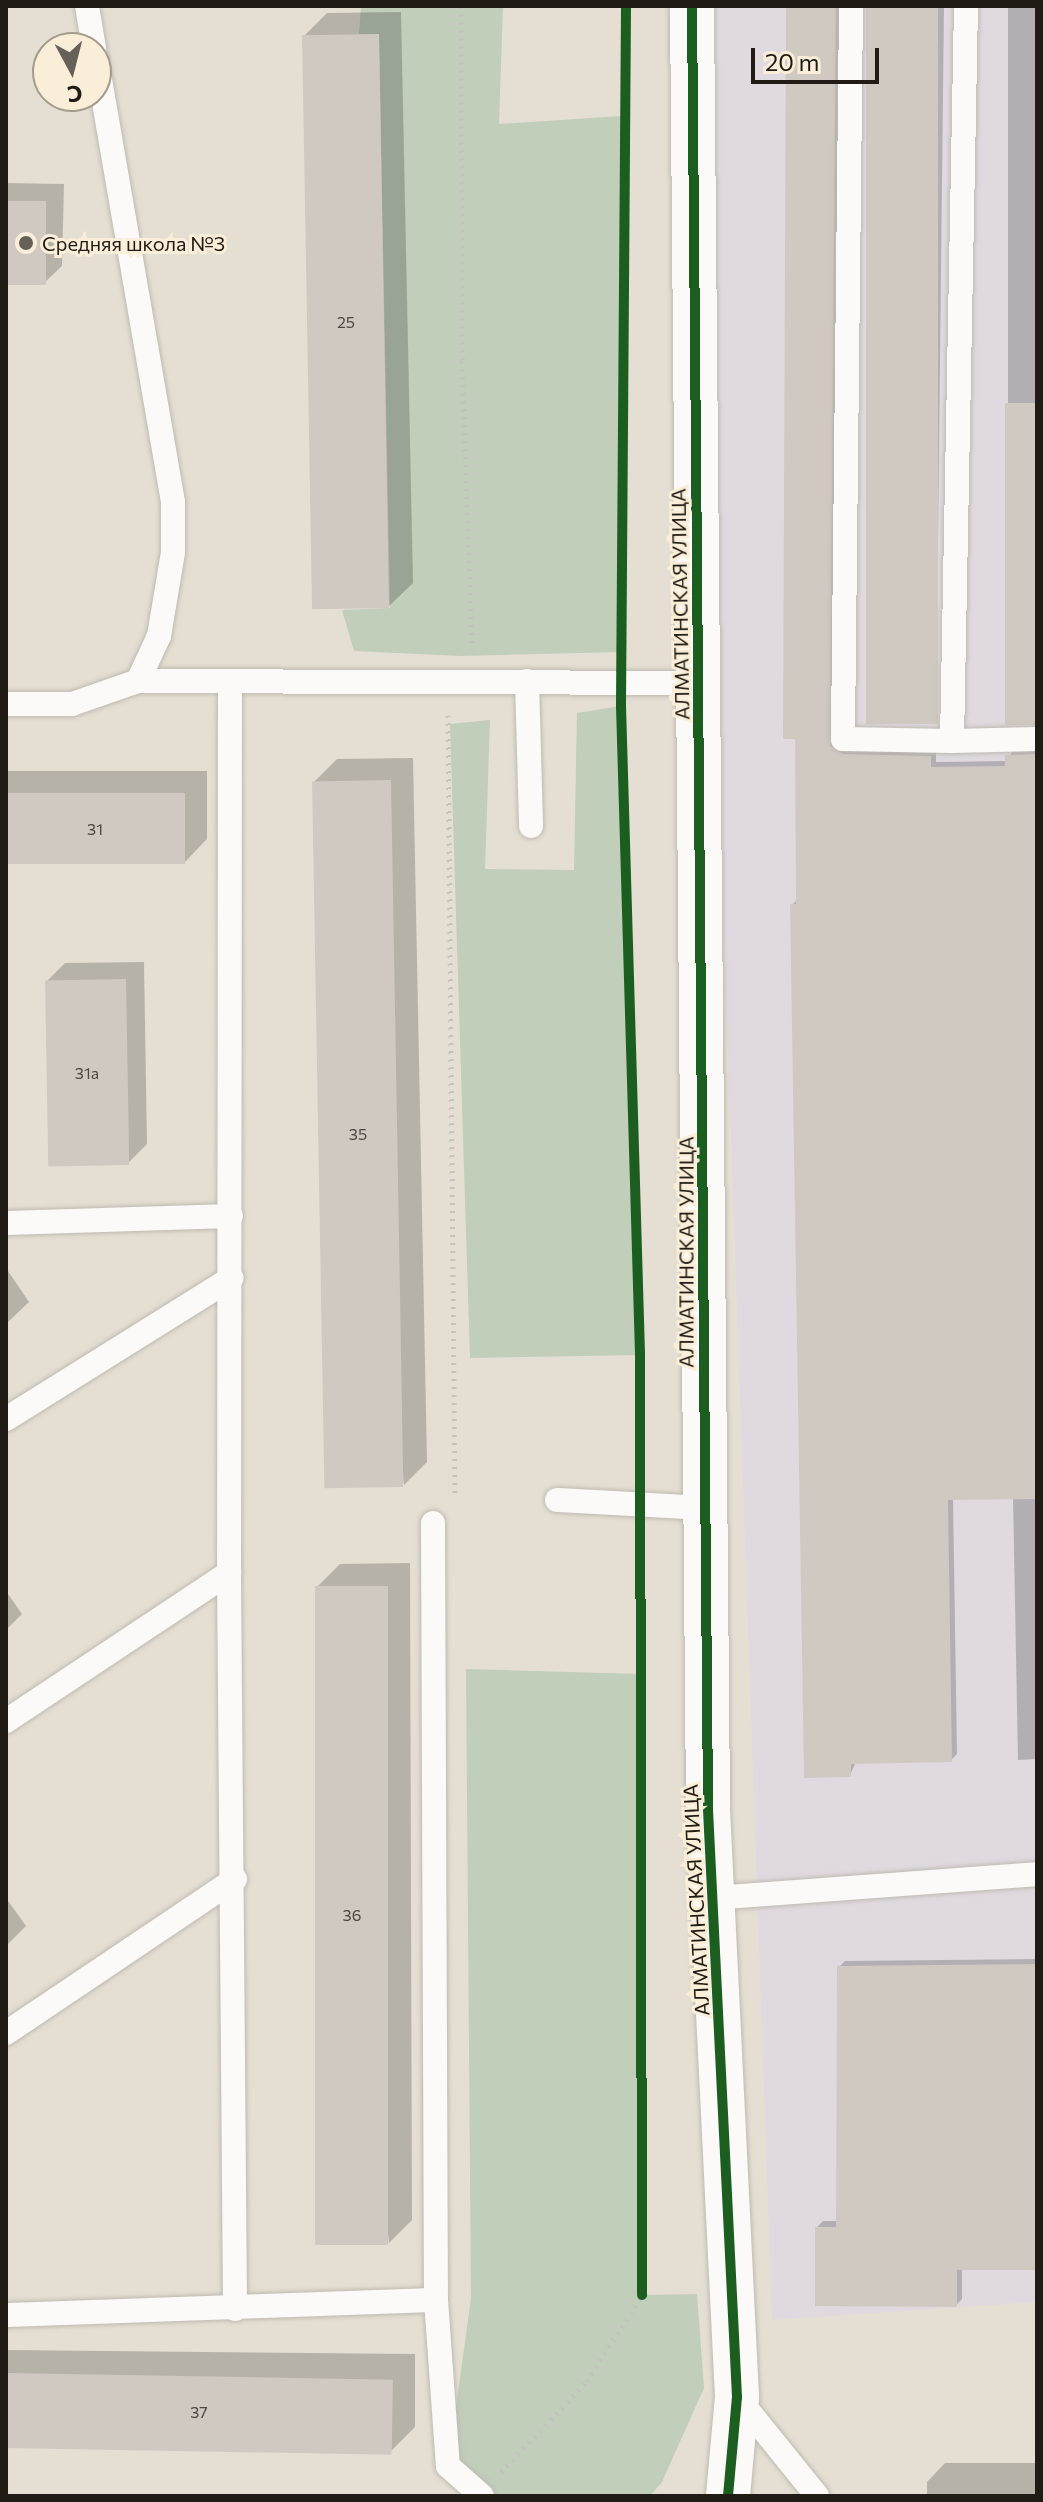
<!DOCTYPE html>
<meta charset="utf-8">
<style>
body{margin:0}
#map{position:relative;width:1043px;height:2502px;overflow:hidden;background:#e5dfd3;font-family:Commissioner,sans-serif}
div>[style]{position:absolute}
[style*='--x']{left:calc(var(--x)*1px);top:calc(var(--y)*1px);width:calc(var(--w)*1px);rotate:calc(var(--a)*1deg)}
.industrial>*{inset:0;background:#e0dae0}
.green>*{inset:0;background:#c0ceba}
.shadow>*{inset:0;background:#0003;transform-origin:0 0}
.building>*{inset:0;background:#d0c9c2;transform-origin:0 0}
.path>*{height:5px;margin-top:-2.5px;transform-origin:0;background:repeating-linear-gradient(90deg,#c4c2be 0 2px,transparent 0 8px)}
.roads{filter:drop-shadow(0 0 2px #bfbab1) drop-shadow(0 0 2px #bfbab1)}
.lane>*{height:24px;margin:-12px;padding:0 12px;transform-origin:12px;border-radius:12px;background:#fbfaf8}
.secondary>*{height:44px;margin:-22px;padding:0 22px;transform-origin:22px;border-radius:22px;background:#fbfaf8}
.cycleway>*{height:10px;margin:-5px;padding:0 5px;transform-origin:5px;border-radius:5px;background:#1b5e20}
.dots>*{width:22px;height:22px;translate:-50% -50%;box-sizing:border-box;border:4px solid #faeed9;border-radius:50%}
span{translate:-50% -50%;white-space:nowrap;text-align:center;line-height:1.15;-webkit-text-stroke:6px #faeed9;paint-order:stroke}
.number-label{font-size:16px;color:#4d4841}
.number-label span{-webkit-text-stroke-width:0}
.poi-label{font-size:20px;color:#201c15}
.left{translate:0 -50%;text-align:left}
.street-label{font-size:20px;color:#201c15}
.frame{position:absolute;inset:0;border:8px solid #201c15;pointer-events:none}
.north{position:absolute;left:32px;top:32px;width:80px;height:80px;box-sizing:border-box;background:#faeed9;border:2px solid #a39a8b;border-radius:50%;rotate:173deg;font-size:22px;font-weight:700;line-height:32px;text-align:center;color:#201c15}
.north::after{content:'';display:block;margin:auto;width:28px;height:36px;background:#656058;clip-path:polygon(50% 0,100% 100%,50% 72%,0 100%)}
.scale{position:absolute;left:751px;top:48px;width:128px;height:36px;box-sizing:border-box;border:4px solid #201c15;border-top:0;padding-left:10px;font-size:24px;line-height:28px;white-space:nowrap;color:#201c15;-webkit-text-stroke:6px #faeed9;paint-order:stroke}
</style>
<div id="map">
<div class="industrial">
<i style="clip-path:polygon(712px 6px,1037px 6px,1037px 2302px,772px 2320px,718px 765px)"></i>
</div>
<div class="green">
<i style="clip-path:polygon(361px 6px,503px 6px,499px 124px,621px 116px,621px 652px,461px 656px,354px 651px,342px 610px,390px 608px,379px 35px,359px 34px)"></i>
<i style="clip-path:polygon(621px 706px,640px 1355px,470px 1358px,450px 724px,490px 720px,485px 869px,574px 870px,577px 713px)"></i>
<i style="clip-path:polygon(466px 1669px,640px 1674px,642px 2295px,697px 2294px,704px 2388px,662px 2482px,650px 2496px,482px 2496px,448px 2466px,471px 2298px)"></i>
</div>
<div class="shadow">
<i style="clip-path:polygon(788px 6px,841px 6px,835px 740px,936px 750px,936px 762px,1007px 761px,1013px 750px,1037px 749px,1037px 1759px,1018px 1760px,1013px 1497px,953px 1498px,957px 1754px,951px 1760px,856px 1762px,850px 1775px,792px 905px,798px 899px)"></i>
<i style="clip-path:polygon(868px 6px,944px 6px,936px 718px,930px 724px)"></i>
<i style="left:1008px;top:6px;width:29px;height:717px"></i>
<i style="clip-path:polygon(401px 12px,413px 583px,389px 606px,304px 36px,327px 13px)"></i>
<i style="clip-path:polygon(6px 183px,64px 184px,62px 266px,43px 284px,6px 283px)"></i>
<i style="clip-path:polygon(413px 758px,427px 1462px,404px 1485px,314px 782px,337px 759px)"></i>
<i style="clip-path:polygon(6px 771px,207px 771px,207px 839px,184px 863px,6px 862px)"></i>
<i style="clip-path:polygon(144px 962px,147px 1144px,128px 1163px,47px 981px,65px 963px)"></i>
<i style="clip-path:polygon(6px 1268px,29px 1302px,6px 1324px)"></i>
<i style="clip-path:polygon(410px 1563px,412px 2220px,389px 2243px,317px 1587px,340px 1564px)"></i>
<i style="clip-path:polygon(6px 1591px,22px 1614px,6px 1630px)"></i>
<i style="clip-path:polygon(6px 1898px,26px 1926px,6px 1946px)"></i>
<i style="clip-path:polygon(1037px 1959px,1037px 2268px,962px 2268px,962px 2299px,956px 2305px,817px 2227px,823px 2221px,838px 2221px,839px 1967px,845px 1961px)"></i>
<i style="clip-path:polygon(6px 2350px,415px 2354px,415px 2427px,392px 2450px,6px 2446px)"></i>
<i style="clip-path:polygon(945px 2463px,1037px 2463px,1037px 2496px,927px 2496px,927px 2482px)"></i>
</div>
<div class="building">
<i style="clip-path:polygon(786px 6px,836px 6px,830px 746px,843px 754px,931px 756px,931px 767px,1005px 766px,1005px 755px,1037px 754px,1037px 1499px,948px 1500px,952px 1762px,851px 1764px,851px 1777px,804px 1778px,790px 904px,796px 904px,795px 739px,783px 739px)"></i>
<i style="left:866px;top:6px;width:72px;height:718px"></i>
<i style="left:379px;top:34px;width:574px;height:77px;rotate:89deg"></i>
<i style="left:6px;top:201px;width:40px;height:84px"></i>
<i style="left:1005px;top:403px;width:32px;height:322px"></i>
<i style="left:391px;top:780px;width:707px;height:79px;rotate:89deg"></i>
<i style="left:6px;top:793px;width:179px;height:71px"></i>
<i style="left:126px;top:979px;width:186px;height:81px;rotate:89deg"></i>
<i style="left:315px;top:1586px;width:73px;height:659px"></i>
<i style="clip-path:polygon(1037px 1964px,1037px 2270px,957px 2270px,957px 2307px,815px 2306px,815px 2227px,836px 2227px,837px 1966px)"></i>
<i style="left:6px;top:2373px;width:387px;height:75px;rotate:1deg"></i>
</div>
<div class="path">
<i style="--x:461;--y:6;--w:355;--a:89.8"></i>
<i style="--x:462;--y:361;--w:288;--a:88"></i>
<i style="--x:448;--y:715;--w:782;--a:89.49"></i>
<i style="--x:501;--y:2472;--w:125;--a:-46.6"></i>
<i style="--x:587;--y:2381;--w:102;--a:-57.4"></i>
</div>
<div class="roads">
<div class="lane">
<i style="--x:87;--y:6;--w:43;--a:80.5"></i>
<i style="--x:851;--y:6;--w:733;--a:90.63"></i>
<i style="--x:843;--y:739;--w:109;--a:1.1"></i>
<i style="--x:966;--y:6;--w:735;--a:91.09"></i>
<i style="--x:952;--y:741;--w:85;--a:-1.3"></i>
<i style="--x:138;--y:681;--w:561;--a:0.2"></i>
<i style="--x:230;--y:681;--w:892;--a:90.06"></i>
<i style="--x:229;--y:1573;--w:736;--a:89.53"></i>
<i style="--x:527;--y:681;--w:145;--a:88.4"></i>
<i style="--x:6;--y:704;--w:66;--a:0"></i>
<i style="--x:72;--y:704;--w:70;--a:-19.2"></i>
<i style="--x:138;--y:681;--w:50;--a:-65"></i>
<i style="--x:159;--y:636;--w:85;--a:-80.5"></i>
<i style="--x:173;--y:552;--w:50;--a:-90"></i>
<i style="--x:173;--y:502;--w:451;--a:-99.8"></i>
<i style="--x:6;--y:1223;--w:225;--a:-1.8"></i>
<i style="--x:6;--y:1419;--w:266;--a:-32"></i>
<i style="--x:557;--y:1500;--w:149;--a:3.1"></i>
<i style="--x:433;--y:1523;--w:777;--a:89.78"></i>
<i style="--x:436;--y:2300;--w:166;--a:85.9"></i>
<i style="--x:448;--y:2466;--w:45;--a:41.4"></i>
<i style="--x:6;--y:1721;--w:268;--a:-33.6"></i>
<i style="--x:713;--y:1898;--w:325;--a:-4.2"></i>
<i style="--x:6;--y:2033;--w:276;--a:-33.9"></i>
<i style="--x:6;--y:2315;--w:430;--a:-2"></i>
<i style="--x:738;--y:2398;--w:126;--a:51.1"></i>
</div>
<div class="secondary">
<i style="--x:692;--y:6;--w:1804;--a:89.49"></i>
<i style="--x:708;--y:1810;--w:588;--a:87.17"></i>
<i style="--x:737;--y:2397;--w:99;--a:95.2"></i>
</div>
</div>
<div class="cycleway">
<i style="--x:626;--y:6;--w:700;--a:90.41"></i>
<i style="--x:621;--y:706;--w:649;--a:88.32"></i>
<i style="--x:640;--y:1355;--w:940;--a:89.88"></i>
<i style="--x:692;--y:6;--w:1804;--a:89.49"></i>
<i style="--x:708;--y:1810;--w:588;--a:87.17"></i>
<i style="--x:737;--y:2397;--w:99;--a:95.2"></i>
</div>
<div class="dots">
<i style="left:26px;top:243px;background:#656058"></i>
</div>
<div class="number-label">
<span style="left:346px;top:322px">25</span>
<span style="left:95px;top:829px">31</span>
<span style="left:87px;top:1073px">31a</span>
<span style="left:358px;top:1134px">35</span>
<span style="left:352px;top:1915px">36</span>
<span style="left:199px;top:2412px">37</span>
</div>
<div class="poi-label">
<span class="left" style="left:42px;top:243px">Средняя школа №3</span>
</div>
<div class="street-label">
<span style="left:680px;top:604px;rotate:-91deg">АЛМАТИНСКАЯ УЛИЦА</span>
<span style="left:686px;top:1252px;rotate:-90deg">АЛМАТИНСКАЯ УЛИЦА</span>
<span style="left:696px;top:1900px;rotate:-93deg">АЛМАТИНСКАЯ УЛИЦА</span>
</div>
<div class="frame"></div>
<div class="north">С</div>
<div class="scale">20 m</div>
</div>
